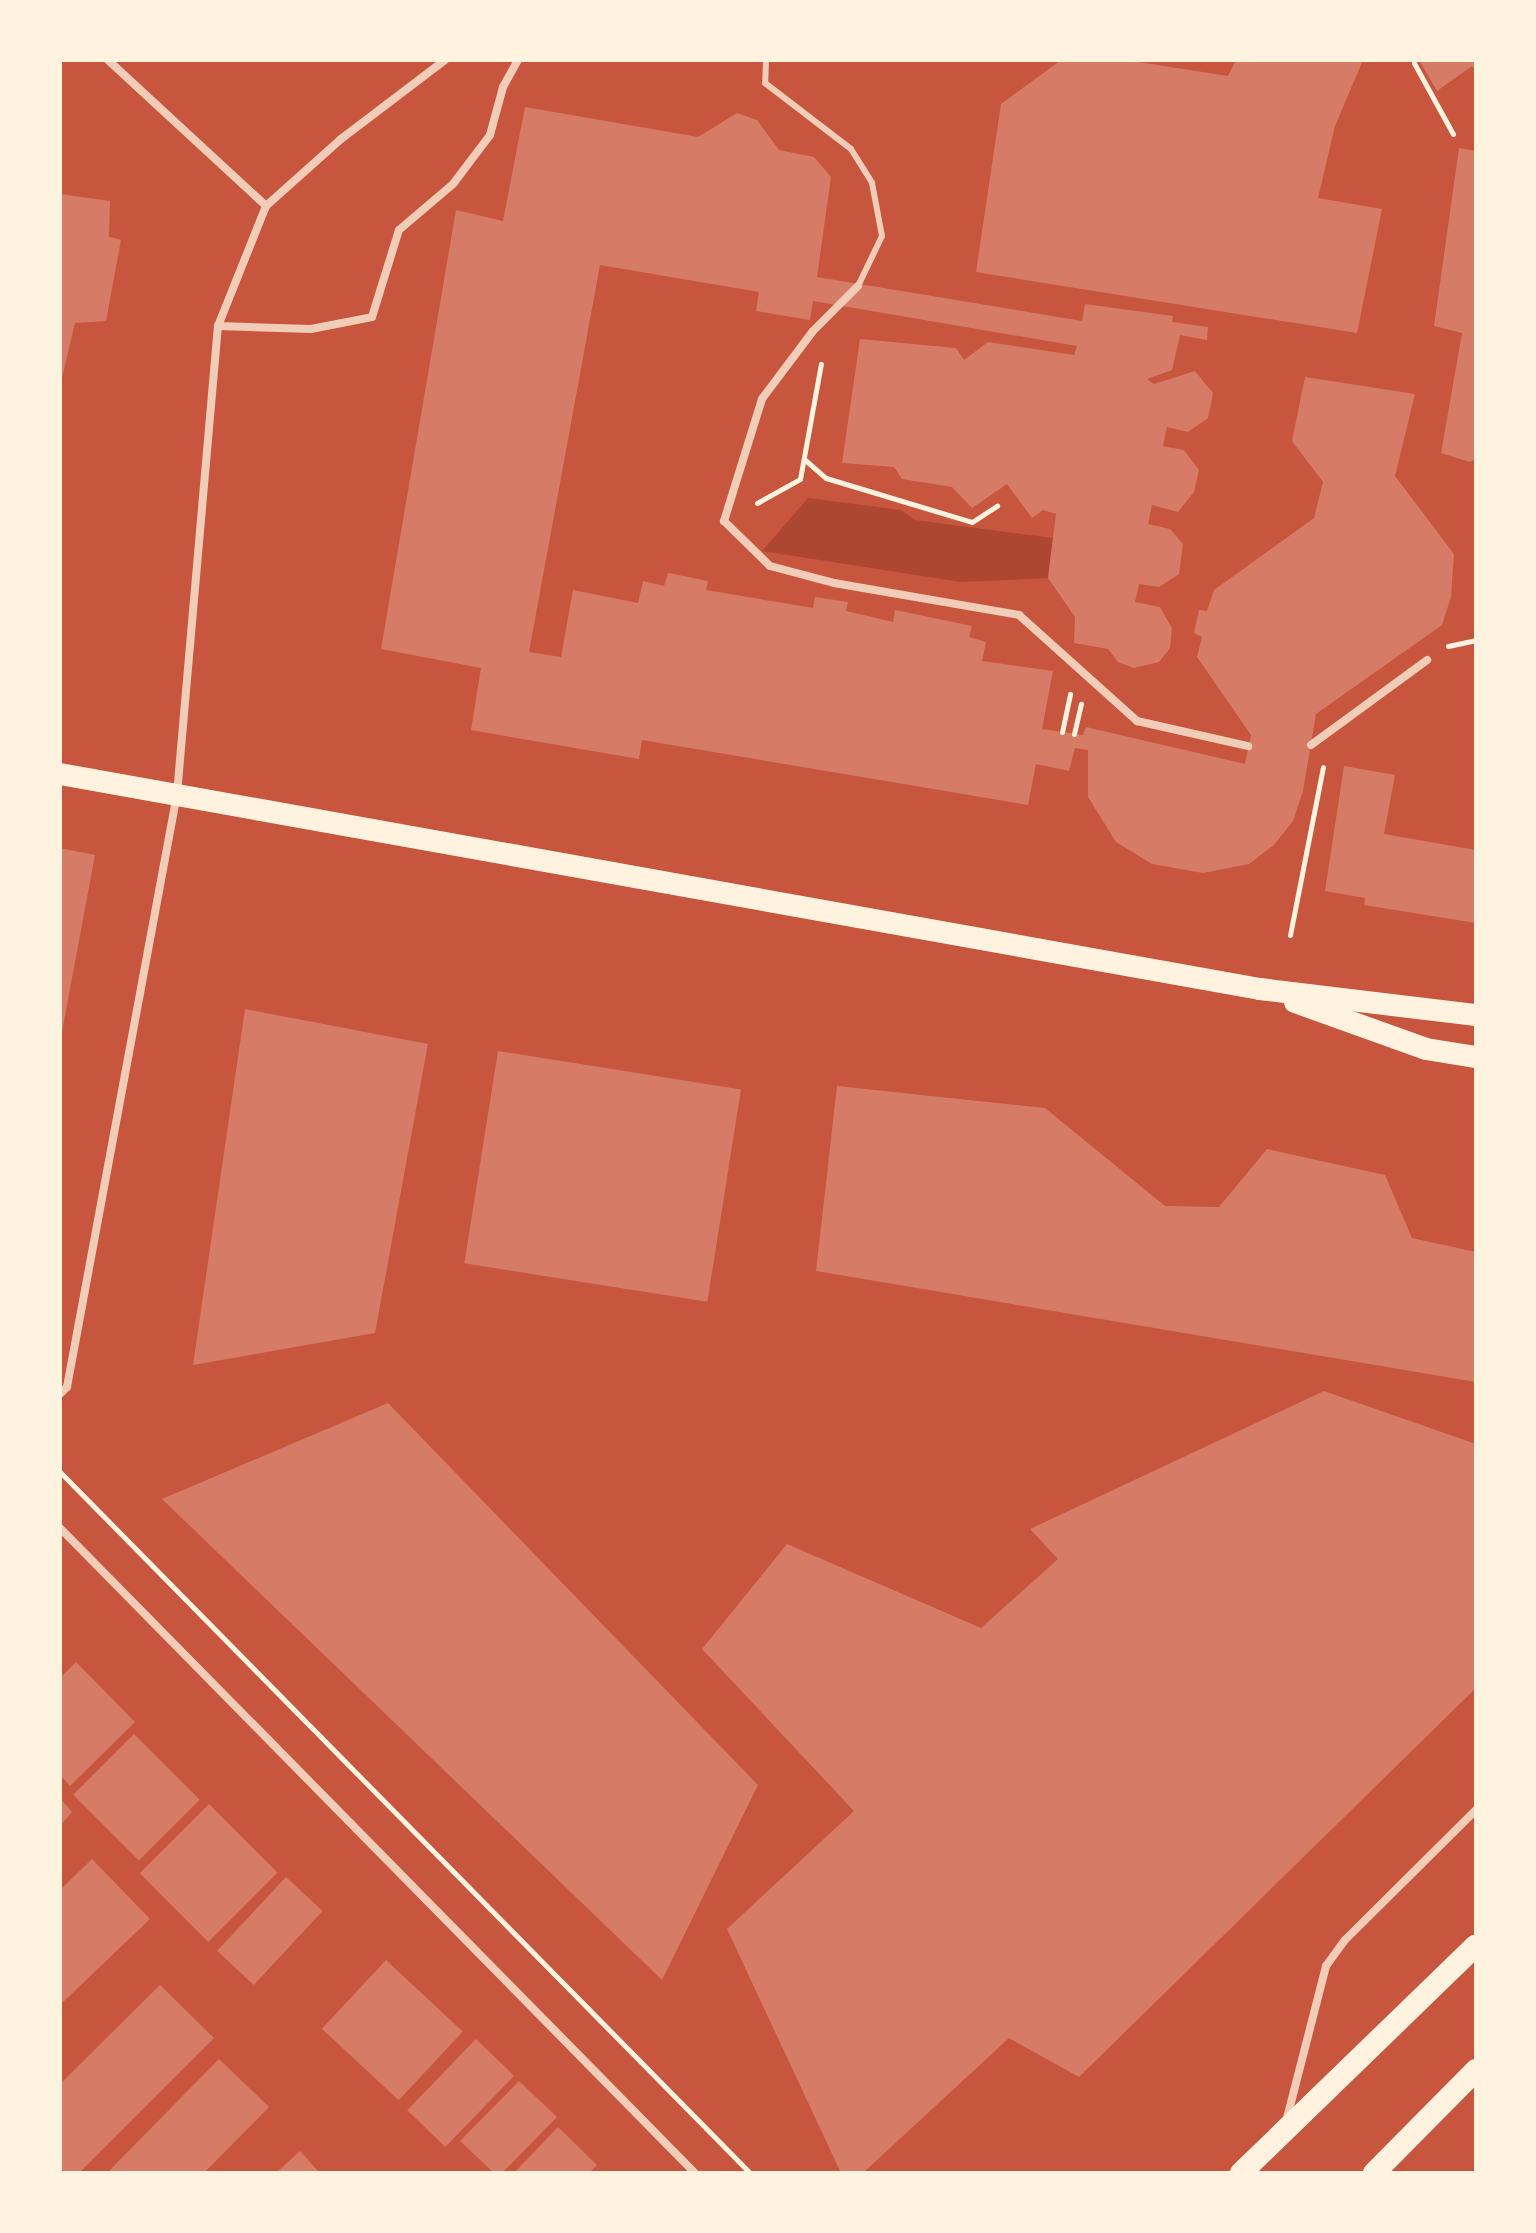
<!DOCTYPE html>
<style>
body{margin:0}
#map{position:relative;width:1536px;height:2233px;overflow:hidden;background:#c8553d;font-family:"Asap Condensed",sans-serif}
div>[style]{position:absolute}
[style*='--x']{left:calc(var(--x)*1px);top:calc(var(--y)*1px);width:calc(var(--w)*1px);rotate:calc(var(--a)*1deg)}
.green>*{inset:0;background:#ae4732}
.building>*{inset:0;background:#d67c66;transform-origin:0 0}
.path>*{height:5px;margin:-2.5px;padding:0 2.5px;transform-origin:2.5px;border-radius:2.5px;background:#fff3e0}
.service>*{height:6px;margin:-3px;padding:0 3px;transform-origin:3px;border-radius:3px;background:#f1ccb7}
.minor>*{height:8px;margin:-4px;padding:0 4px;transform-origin:4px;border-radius:4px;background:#f1ccb7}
.trunk>*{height:22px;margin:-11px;padding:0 11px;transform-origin:11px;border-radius:11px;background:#fff3e0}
span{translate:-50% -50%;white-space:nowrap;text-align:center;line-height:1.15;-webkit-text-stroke:6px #fff3e0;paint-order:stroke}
.frame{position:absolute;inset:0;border:62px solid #fff3e0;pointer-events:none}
</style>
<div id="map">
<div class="green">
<i style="clip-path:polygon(808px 498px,901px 510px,915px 520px,1053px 538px,1048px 578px,961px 582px,762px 551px)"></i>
</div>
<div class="building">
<i style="clip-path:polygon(1061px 60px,1126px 60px,1228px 76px,1236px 60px,1363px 60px,1335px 126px,1318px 198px,1382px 209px,1357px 333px,976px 272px,1001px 104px)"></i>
<i style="clip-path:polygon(1419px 60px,1476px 60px,1476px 72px,1472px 66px,1437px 91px)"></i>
<i style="clip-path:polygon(525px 107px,698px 137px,737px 113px,757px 120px,779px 150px,814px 157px,831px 177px,817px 277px,1082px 321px,1085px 304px,1173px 316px,1172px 322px,1208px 327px,1207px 340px,1180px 335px,1172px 370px,1147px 379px,1154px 384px,1195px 371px,1213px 393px,1208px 418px,1188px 432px,1167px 427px,1163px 446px,1184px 450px,1199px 470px,1194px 492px,1178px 512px,1152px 505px,1148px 524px,1170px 529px,1183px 544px,1179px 574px,1159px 587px,1139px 584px,1135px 602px,1160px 607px,1172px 628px,1170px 648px,1159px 662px,1134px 668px,1118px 662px,1108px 649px,1074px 643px,1075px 617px,1048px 578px,1056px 514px,1043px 510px,1032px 518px,1007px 484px,972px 508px,952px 487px,902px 479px,894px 467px,842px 463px,860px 339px,956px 348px,964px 360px,988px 342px,1074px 355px,1077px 346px,813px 301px,810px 320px,756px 311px,759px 292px,600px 265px,529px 652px,561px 657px,573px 590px,638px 603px,643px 581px,664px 586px,668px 573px,708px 581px,706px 590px,813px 608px,815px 597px,848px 602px,846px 611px,893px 622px,895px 610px,972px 626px,969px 637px,986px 642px,982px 661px,1053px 671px,1042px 729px,1083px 735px,1086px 727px,1245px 764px,1251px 735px,1197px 657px,1202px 637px,1194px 633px,1199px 610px,1207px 611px,1214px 590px,1314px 518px,1323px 482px,1292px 441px,1305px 377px,1415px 394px,1395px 476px,1454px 554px,1451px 597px,1442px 625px,1316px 714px,1303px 791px,1293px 821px,1274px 845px,1249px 864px,1203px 873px,1152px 864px,1116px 842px,1088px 797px,1088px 750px,1075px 748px,1069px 771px,1036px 764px,1028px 805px,642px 740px,639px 759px,471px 730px,481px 668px,381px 649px,456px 210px,503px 221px)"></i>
<i style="clip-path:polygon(1459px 148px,1476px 151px,1476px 459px,1470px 462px,1441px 453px,1462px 333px,1434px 326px)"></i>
<i style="clip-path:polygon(60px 194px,110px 201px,109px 237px,121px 240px,106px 321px,75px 323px,61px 382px)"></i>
<i style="clip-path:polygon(1344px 766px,1395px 775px,1384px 834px,1476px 850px,1476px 923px,1364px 905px,1365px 898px,1325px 891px)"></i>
<i style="clip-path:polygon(60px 848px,95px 855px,62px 1032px,60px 1032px)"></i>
<i style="clip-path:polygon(245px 1009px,428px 1044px,375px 1333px,193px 1365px)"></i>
<i style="left:498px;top:1051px;width:246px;height:215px;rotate:9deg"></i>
<i style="clip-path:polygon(837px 1086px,1045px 1108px,1165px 1206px,1219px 1207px,1267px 1149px,1385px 1175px,1412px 1238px,1476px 1252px,1476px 1382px,816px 1271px)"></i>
<i style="clip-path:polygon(1324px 1391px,1476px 1444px,1476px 1688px,1079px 2077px,1009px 2038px,863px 2173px,841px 2173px,727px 1929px,854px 1811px,702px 1649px,787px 1544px,981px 1628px,1058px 1559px,1030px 1529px)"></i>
<i style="clip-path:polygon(388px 1403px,758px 1785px,662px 1980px,162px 1499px)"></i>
<i style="clip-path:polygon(76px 1662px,135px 1722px,70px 1786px,60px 1775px,60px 1678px)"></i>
<i style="left:134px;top:1734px;width:93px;height:86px;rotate:45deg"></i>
<i style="clip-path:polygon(60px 1798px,72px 1812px,60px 1826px)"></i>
<i style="left:209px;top:1804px;width:97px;height:98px;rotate:45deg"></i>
<i style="clip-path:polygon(92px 1859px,150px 1919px,60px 2005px,60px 1890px)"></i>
<i style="left:286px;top:1877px;width:50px;height:101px;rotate:43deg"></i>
<i style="left:386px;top:1960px;width:105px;height:94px;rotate:43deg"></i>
<i style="clip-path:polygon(160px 1985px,214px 2038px,79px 2173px,65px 2173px,60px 2168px,60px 2084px)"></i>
<i style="left:476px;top:2039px;width:53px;height:99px;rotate:44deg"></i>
<i style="clip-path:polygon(219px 2059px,269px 2107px,204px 2173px,107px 2173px)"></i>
<i style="clip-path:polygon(519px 2081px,557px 2117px,502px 2173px,494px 2173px,460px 2141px)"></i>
<i style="clip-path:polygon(558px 2127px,597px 2165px,589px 2173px,514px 2173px)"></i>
<i style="clip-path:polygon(300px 2151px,320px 2173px,276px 2173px)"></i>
</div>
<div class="path">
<i style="--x:1414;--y:63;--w:81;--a:61.2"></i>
<i style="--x:804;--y:459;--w:29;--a:41"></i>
<i style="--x:826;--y:478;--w:152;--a:16.8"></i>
<i style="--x:972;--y:522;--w:30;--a:-33"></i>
<i style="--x:757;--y:503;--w:49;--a:-29.2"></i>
<i style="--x:800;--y:479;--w:117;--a:-79.7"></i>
<i style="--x:1448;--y:646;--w:29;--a:-12"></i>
<i style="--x:1062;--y:732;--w:39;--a:-78"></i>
<i style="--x:1074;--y:734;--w:31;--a:-77"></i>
<i style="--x:1290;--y:935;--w:171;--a:-78.9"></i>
<i style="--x:60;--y:1472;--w:984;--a:45.45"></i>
</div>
<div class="service">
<i style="--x:766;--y:60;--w:23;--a:92"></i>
<i style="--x:765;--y:83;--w:108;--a:37.5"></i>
<i style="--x:851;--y:149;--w:40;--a:58"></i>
<i style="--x:872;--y:183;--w:54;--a:79.3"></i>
<i style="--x:882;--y:236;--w:55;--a:115.6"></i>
</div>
<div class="minor">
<i style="--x:108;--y:60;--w:215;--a:42.7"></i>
<i style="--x:858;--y:286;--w:64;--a:135"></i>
<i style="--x:813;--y:331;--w:85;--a:126.9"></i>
<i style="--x:762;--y:399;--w:128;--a:107.3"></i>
<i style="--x:724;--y:521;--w:64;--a:44.4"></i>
<i style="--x:770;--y:566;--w:66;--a:14.9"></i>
<i style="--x:834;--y:583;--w:188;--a:9.8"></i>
<i style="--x:1019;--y:615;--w:159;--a:41.9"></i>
<i style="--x:1137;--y:721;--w:114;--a:12.7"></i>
<i style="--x:218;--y:326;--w:93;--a:1.8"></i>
<i style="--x:311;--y:329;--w:62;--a:-11.1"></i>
<i style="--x:372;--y:317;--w:91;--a:-72.8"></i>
<i style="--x:399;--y:230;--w:71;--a:-40.4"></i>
<i style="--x:453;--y:184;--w:61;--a:-52.9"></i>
<i style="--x:490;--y:135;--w:50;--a:-74.8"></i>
<i style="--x:503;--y:87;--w:31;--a:-61"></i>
<i style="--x:1311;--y:745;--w:144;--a:-36.2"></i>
<i style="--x:60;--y:1394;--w:10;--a:-45"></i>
<i style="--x:67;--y:1387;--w:603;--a:-79.49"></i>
<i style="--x:177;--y:794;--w:470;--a:-85"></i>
<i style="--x:218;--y:326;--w:129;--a:-68.2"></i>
<i style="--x:266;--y:206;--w:101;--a:-41.8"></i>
<i style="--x:341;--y:139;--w:131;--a:-37.2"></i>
<i style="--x:60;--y:1528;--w:905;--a:45.45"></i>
<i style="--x:1287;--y:2118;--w:157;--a:-75.6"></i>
<i style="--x:1326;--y:1966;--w:32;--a:-54"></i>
<i style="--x:1345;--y:1940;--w:185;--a:-44.8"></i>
</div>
<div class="trunk">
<i style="--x:60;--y:774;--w:1219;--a:10.16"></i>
<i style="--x:1260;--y:989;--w:218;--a:6.9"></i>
<i style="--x:1295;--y:1002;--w:139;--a:19.7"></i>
<i style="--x:1426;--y:1049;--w:51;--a:9.1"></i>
<i style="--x:1241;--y:2173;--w:327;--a:-44.1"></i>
<i style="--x:1374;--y:2173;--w:145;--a:-45.3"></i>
</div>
<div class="frame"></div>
</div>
